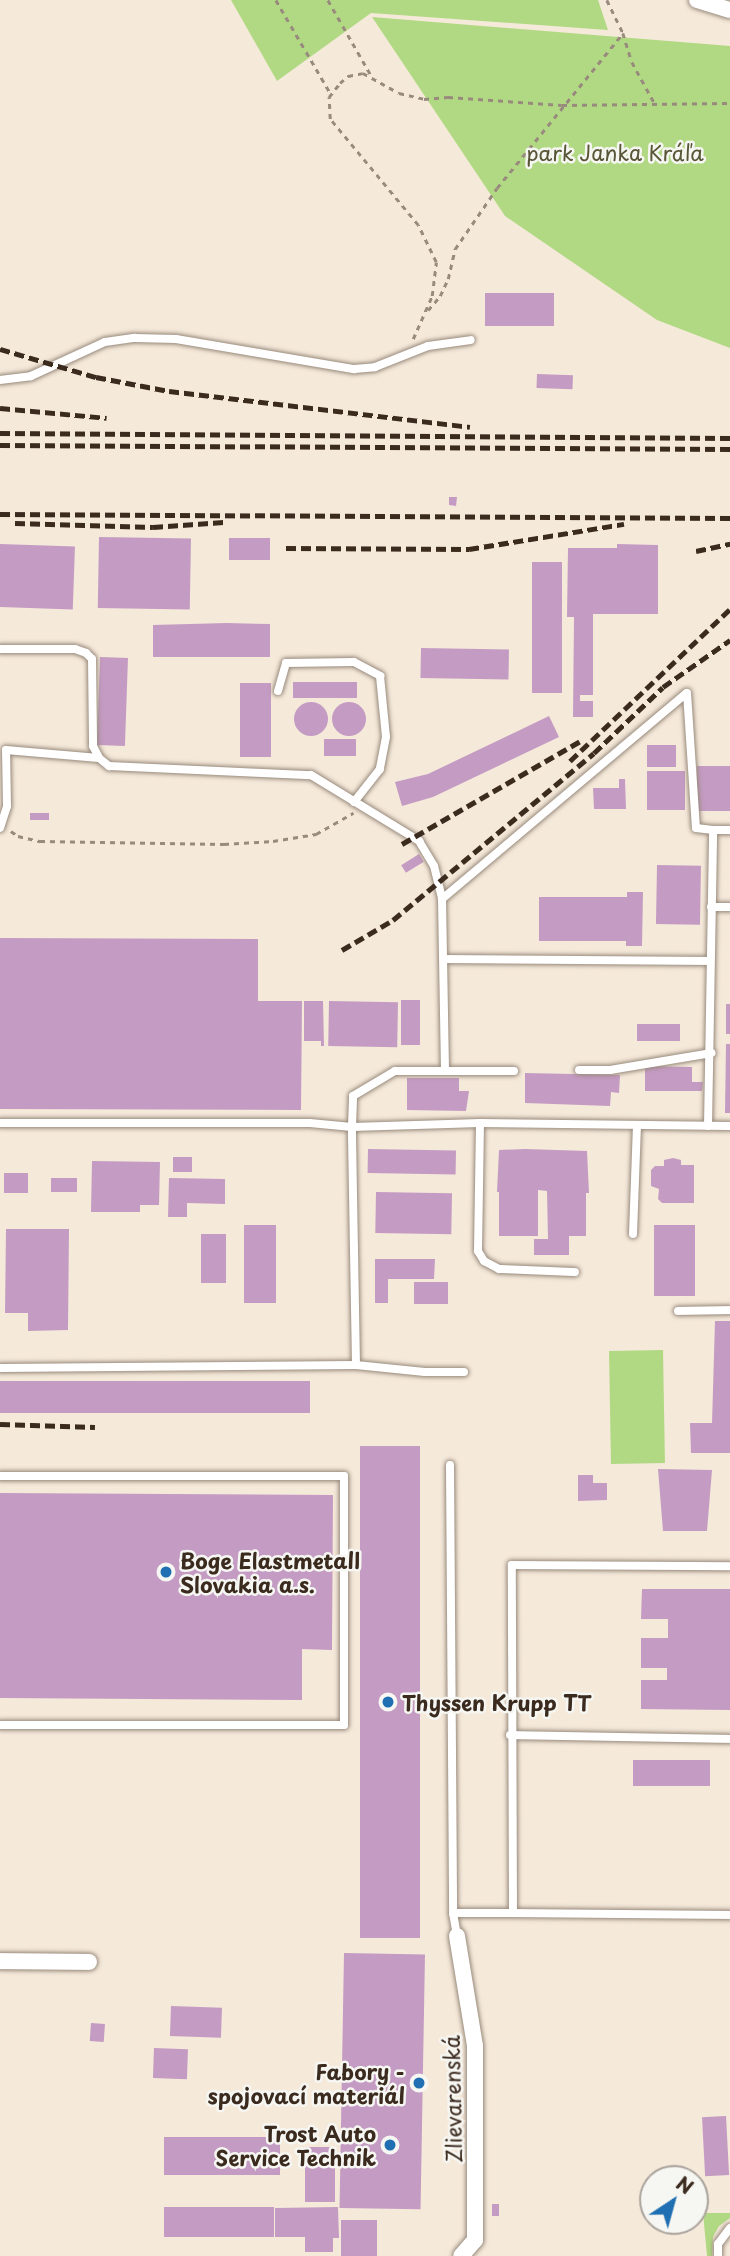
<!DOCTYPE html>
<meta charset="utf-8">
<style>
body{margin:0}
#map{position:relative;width:730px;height:2256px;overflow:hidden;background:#f5e9da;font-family:"Playpen Sans",sans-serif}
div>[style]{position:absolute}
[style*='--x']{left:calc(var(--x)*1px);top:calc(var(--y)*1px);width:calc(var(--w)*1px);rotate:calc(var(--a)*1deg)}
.green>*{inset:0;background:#b1d983;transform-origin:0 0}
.building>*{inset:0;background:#c49bc3;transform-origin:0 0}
.round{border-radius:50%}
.path>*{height:2.5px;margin-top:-1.25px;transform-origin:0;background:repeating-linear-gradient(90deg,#988a7c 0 5px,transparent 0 10px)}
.roads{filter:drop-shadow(0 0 2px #988a7c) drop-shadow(0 0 2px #988a7c)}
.service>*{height:8px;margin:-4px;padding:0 4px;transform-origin:4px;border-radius:4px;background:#fff}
.minor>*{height:16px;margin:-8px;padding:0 8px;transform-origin:8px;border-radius:8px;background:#fff}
.rail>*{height:5px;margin-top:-2.5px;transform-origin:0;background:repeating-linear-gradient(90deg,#3b2a1e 0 10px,transparent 0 15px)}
.dots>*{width:19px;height:19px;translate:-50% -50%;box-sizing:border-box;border:4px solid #f6f6f2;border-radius:50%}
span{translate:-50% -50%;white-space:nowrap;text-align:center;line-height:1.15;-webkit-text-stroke:5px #f6f6f2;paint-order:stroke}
.park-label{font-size:21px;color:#585637}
.poi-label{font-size:21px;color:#3b2a1e;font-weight:700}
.left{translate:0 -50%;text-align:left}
.right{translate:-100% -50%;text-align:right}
.street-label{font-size:21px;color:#3b2a1e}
.north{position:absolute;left:639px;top:2165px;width:70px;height:70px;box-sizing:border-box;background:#f6f6f2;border:2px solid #aba49d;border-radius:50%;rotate:36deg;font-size:19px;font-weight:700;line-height:28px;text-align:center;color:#3b2a1e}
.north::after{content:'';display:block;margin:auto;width:24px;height:32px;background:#1f6fb2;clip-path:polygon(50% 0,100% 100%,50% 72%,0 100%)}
</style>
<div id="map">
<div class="green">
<i style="clip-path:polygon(231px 0,598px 0,608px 30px,371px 13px,277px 81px)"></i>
<i style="clip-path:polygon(372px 17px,730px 46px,730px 348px,657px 320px,505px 216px)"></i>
<i style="left:663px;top:1350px;width:113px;height:54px;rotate:89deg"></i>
<i style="clip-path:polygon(703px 2213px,730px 2213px,730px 2218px,719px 2226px,713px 2237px,712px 2256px,707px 2256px)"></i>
</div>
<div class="building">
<i style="left:485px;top:293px;width:69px;height:33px"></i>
<i style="left:537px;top:374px;width:36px;height:14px;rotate:2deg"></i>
<i style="clip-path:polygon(449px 497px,457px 497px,456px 506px,449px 505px)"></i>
<i style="left:99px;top:537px;width:92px;height:71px;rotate:1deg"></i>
<i style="left:229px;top:538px;width:41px;height:22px"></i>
<i style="left:0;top:544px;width:75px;height:63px;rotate:2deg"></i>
<i style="clip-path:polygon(617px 544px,658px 545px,658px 614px,593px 614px,593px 695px,580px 695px,580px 701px,593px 701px,593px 717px,573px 717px,574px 617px,567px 617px,568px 548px,617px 548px)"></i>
<i style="left:532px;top:562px;width:30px;height:131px"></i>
<i style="clip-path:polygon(227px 623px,270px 624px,270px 657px,153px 657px,153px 625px)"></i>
<i style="left:421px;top:648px;width:88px;height:30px;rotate:1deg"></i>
<i style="left:100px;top:657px;width:28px;height:88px;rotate:2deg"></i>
<i style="left:357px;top:682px;width:16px;height:64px;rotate:90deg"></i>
<i style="left:240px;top:683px;width:31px;height:74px"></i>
<i class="round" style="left:332px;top:702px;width:34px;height:34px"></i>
<i class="round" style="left:294px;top:702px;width:34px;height:34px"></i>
<i style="clip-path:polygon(549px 716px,559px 737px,433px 797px,402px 806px,395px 782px,428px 774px)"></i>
<i style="left:356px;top:739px;width:17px;height:32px;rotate:90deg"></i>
<i style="left:647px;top:745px;width:29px;height:22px"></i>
<i style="left:697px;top:766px;width:33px;height:45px"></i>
<i style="left:647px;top:771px;width:38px;height:39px"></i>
<i style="clip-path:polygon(619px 779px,625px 779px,626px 809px,594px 809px,593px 788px,619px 788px)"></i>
<i style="left:30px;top:813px;width:19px;height:7px"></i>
<i style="left:419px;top:854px;width:9px;height:21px;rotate:58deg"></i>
<i style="left:657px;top:865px;width:44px;height:59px;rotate:1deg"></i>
<i style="clip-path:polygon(627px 892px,643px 892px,642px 946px,626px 946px,626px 941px,539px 941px,539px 897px,627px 897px)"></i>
<i style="clip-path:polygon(0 938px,258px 939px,258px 1001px,302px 1001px,301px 1110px,0 1109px)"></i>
<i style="left:401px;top:1000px;width:19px;height:45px"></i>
<i style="clip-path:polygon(304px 1001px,323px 1001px,324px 1046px,321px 1046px,321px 1041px,304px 1041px)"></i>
<i style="left:329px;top:1001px;width:69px;height:45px;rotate:1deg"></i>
<i style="left:726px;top:1004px;width:4px;height:30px"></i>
<i style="left:637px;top:1024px;width:43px;height:17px"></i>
<i style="clip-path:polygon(726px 1044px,730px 1044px,730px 1113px,725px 1113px)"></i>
<i style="clip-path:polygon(645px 1066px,692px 1067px,692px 1082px,703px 1082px,702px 1091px,645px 1091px)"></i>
<i style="clip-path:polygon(525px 1073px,620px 1075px,619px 1093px,611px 1092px,610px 1106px,525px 1103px)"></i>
<i style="clip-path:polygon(407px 1078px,459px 1078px,459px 1091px,469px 1091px,466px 1111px,407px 1110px)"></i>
<i style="left:368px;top:1149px;width:88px;height:24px;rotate:1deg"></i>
<i style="clip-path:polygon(525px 1149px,587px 1151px,589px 1193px,586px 1193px,586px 1236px,569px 1236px,569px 1255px,534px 1255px,534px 1239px,548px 1239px,547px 1191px,538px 1190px,538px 1236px,499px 1236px,499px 1192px,497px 1192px,499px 1150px)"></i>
<i style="left:173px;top:1157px;width:19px;height:15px"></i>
<i style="clip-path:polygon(673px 1158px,681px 1160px,681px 1165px,694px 1165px,694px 1203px,662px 1203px,658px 1199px,659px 1189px,651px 1186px,651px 1170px,655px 1166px,664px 1166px,664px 1160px)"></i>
<i style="clip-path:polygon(92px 1161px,160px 1162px,159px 1205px,140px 1205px,140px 1212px,91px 1212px)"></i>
<i style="left:4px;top:1173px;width:24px;height:20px"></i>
<i style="left:51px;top:1178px;width:26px;height:14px"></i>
<i style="clip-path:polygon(169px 1178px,225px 1179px,225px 1204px,187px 1203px,187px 1217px,168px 1217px)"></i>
<i style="left:376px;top:1192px;width:76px;height:41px;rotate:1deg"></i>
<i style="left:244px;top:1225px;width:32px;height:78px"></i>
<i style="left:654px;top:1225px;width:41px;height:71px"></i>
<i style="clip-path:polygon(6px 1229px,69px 1229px,68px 1330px,28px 1331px,28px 1313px,5px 1313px)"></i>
<i style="left:201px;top:1234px;width:25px;height:49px"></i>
<i style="clip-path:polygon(375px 1259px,435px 1259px,434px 1279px,388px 1279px,388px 1303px,375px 1303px)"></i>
<i style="left:414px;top:1282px;width:34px;height:22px"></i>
<i style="clip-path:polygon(715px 1321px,730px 1321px,730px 1453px,691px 1453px,690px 1423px,712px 1423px)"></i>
<i style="left:0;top:1381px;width:310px;height:32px"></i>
<i style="left:360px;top:1446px;width:60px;height:492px"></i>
<i style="clip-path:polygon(658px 1469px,712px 1470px,707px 1531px,663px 1531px)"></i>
<i style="clip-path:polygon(578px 1475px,593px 1475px,593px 1483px,607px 1483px,607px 1500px,578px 1501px)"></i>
<i style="clip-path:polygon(0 1493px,333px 1495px,332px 1650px,302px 1649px,302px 1700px,0 1698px)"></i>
<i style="clip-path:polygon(642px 1589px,730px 1589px,730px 1710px,641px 1709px,641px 1680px,667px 1680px,667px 1668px,641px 1668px,641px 1638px,668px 1638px,668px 1619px,641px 1619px)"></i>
<i style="left:710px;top:1760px;width:26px;height:77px;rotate:90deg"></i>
<i style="left:344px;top:1953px;width:81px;height:255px;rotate:1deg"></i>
<i style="left:171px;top:2006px;width:51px;height:30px;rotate:2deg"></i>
<i style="left:91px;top:2023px;width:14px;height:18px;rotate:4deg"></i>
<i style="left:154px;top:2048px;width:34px;height:30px;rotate:2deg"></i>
<i style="left:726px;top:2116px;width:59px;height:24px;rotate:87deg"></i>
<i style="left:164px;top:2137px;width:116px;height:38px"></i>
<i style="left:305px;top:2147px;width:30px;height:55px"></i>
<i style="left:492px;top:2204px;width:7px;height:12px"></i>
<i style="left:164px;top:2207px;width:110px;height:30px"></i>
<i style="clip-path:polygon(338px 2207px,339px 2238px,333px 2238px,333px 2252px,305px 2252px,305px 2237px,275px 2237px,275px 2208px)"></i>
<i style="left:341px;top:2220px;width:36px;height:36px"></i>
</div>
<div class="path">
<i style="--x:276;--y:0;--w:109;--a:59.7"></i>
<i style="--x:328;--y:0;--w:86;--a:60.2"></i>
<i style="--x:607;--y:0;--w:37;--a:64"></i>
<i style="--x:623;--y:33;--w:30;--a:73"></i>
<i style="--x:632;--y:62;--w:48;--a:61.3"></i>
<i style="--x:428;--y:310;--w:18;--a:-49"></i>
<i style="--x:440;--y:296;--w:19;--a:-65"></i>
<i style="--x:448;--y:279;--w:31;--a:-77"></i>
<i style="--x:455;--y:249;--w:74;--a:-55.5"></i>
<i style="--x:497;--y:188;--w:200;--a:-50.9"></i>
<i style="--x:413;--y:339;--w:47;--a:-66.2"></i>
<i style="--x:432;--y:296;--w:34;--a:-83"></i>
<i style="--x:436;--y:262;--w:41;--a:-115.9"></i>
<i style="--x:418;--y:225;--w:138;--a:-129.7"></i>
<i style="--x:330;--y:119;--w:22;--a:-93"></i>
<i style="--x:329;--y:97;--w:18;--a:-52"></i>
<i style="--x:340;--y:83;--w:11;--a:-41"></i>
<i style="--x:348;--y:76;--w:15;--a:-11"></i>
<i style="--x:363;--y:73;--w:41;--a:29.1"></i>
<i style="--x:399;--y:93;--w:26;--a:13"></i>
<i style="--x:424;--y:99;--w:24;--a:-5"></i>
<i style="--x:448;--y:97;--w:114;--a:4"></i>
<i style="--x:562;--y:105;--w:168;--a:-0.7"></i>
<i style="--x:11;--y:831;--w:9;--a:36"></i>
<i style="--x:18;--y:836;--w:23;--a:13"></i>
<i style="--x:40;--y:841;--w:184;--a:0.9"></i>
<i style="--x:224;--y:844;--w:49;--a:-3.5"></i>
<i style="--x:273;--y:841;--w:44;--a:-9.2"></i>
<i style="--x:316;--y:834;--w:43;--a:-29.6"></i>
</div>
<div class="roads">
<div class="service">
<i style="--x:0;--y:380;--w:31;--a:-7"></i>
<i style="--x:31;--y:376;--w:81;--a:-24.7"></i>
<i style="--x:105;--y:342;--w:30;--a:-8"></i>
<i style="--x:135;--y:338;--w:41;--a:1.4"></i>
<i style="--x:176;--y:339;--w:181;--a:9.6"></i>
<i style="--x:354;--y:369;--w:21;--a:-5"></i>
<i style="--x:375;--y:367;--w:57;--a:-21.6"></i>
<i style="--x:428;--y:346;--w:43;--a:-7.9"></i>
<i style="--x:0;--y:649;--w:75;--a:0"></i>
<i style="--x:75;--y:649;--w:12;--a:20"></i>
<i style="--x:86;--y:653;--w:8;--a:45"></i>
<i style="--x:92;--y:659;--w:87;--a:89.3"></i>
<i style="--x:93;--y:746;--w:13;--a:63"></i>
<i style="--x:99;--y:758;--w:13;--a:39"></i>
<i style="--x:109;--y:766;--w:202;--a:2.6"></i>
<i style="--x:311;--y:775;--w:127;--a:31.4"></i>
<i style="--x:419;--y:841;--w:29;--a:59"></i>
<i style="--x:434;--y:866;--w:34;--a:76"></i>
<i style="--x:442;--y:899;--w:320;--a:-40.1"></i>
<i style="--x:687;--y:693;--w:135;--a:86.2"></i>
<i style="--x:696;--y:828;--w:17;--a:7"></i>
<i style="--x:278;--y:691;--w:29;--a:-74"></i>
<i style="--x:286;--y:663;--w:68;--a:-0.8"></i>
<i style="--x:354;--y:662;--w:30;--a:28"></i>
<i style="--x:380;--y:676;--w:61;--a:84.4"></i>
<i style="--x:386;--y:737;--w:33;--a:101"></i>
<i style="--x:380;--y:769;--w:42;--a:128.2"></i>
<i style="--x:0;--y:828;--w:23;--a:-72"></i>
<i style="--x:7;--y:806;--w:56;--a:-91"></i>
<i style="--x:6;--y:750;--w:93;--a:4.9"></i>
<i style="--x:442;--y:899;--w:171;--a:89"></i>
<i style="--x:711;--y:907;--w:19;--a:0"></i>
<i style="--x:445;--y:959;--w:265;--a:0.4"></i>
<i style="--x:579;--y:1070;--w:31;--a:0"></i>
<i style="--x:610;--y:1070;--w:103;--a:-9.5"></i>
<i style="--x:0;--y:1123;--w:310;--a:0"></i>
<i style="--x:310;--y:1123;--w:42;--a:5.4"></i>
<i style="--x:352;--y:1127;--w:31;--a:-88"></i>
<i style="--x:353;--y:1096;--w:49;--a:-30.8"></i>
<i style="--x:395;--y:1071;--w:119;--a:0"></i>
<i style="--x:480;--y:1123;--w:128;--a:90.9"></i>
<i style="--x:478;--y:1251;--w:12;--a:59"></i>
<i style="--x:484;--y:1261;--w:17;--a:28"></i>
<i style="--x:499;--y:1269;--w:76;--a:2.3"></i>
<i style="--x:708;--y:1126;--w:296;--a:-89"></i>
<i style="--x:713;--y:830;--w:17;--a:0"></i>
<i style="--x:633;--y:1234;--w:107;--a:-87.9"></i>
<i style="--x:678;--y:1311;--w:52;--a:-1.1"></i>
<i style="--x:356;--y:1365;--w:69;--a:5.8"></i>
<i style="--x:425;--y:1372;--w:39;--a:0"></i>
<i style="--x:0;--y:1368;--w:356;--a:-0.5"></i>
<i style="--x:356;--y:1365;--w:238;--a:-91"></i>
<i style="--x:352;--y:1127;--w:128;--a:-1.8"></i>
<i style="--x:480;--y:1123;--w:250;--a:0.7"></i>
<i style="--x:450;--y:1465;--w:448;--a:89.6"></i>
<i style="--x:453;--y:1913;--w:60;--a:0"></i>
<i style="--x:513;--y:1913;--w:348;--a:-90.2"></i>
<i style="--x:512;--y:1565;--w:218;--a:0.3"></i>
<i style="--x:0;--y:1476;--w:344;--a:0"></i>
<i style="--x:344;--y:1476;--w:249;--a:90"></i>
<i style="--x:344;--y:1725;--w:344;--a:180"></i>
<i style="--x:510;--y:1735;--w:220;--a:1"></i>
<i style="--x:453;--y:1913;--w:23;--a:80"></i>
<i style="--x:513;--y:1913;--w:217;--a:0.5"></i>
<i style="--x:718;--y:2256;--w:12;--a:-90"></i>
<i style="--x:718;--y:2244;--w:20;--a:-53"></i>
</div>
<div class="minor">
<i style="--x:697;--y:0;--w:34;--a:17"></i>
<i style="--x:457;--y:1936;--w:111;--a:80.7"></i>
<i style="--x:475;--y:2046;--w:194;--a:90"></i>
<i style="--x:475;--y:2240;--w:21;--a:131"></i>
<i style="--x:0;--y:1961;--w:89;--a:0.6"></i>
</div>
</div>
<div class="rail">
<i style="--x:0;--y:349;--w:100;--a:16.3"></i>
<i style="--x:96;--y:377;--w:74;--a:10.9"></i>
<i style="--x:169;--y:391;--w:303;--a:6.8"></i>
<i style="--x:0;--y:408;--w:107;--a:5.3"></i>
<i style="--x:0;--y:433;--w:730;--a:0.39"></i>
<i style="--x:0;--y:445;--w:730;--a:0.31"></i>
<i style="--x:0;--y:514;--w:730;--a:0.31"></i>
<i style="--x:15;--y:523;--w:138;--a:1.7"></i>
<i style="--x:153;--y:527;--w:71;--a:-4"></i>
<i style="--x:286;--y:548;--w:183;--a:0.3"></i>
<i style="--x:469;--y:549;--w:157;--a:-9.2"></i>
<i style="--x:696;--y:551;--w:35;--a:-12"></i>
<i style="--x:570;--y:761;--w:221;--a:-43.5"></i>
<i style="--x:402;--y:844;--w:208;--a:-30"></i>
<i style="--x:342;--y:950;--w:59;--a:-30.5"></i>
<i style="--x:393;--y:920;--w:261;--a:-39.7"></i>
<i style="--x:594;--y:753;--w:95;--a:-43.7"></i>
<i style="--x:663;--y:687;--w:82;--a:-35"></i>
<i style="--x:0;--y:1424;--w:95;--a:1.8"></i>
</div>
<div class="dots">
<i style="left:166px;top:1572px;background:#1f6fb2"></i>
<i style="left:388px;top:1702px;background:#1f6fb2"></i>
<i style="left:419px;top:2083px;background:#1f6fb2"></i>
<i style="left:390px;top:2145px;background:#1f6fb2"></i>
</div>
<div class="park-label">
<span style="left:615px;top:152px">park Janka Kráľa</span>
</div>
<div class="poi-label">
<span class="left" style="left:180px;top:1572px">Boge Elastmetall<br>Slovakia a.s.</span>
<span class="left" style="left:402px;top:1702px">Thyssen Krupp TT</span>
<span class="right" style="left:405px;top:2083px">Fabory -<br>spojovací materiál</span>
<span class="right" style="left:376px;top:2145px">Trost Auto<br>Service Technik</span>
</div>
<div class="street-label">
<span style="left:452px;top:2099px;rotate:-91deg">Zlievarenská</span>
</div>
<div class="north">N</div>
</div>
